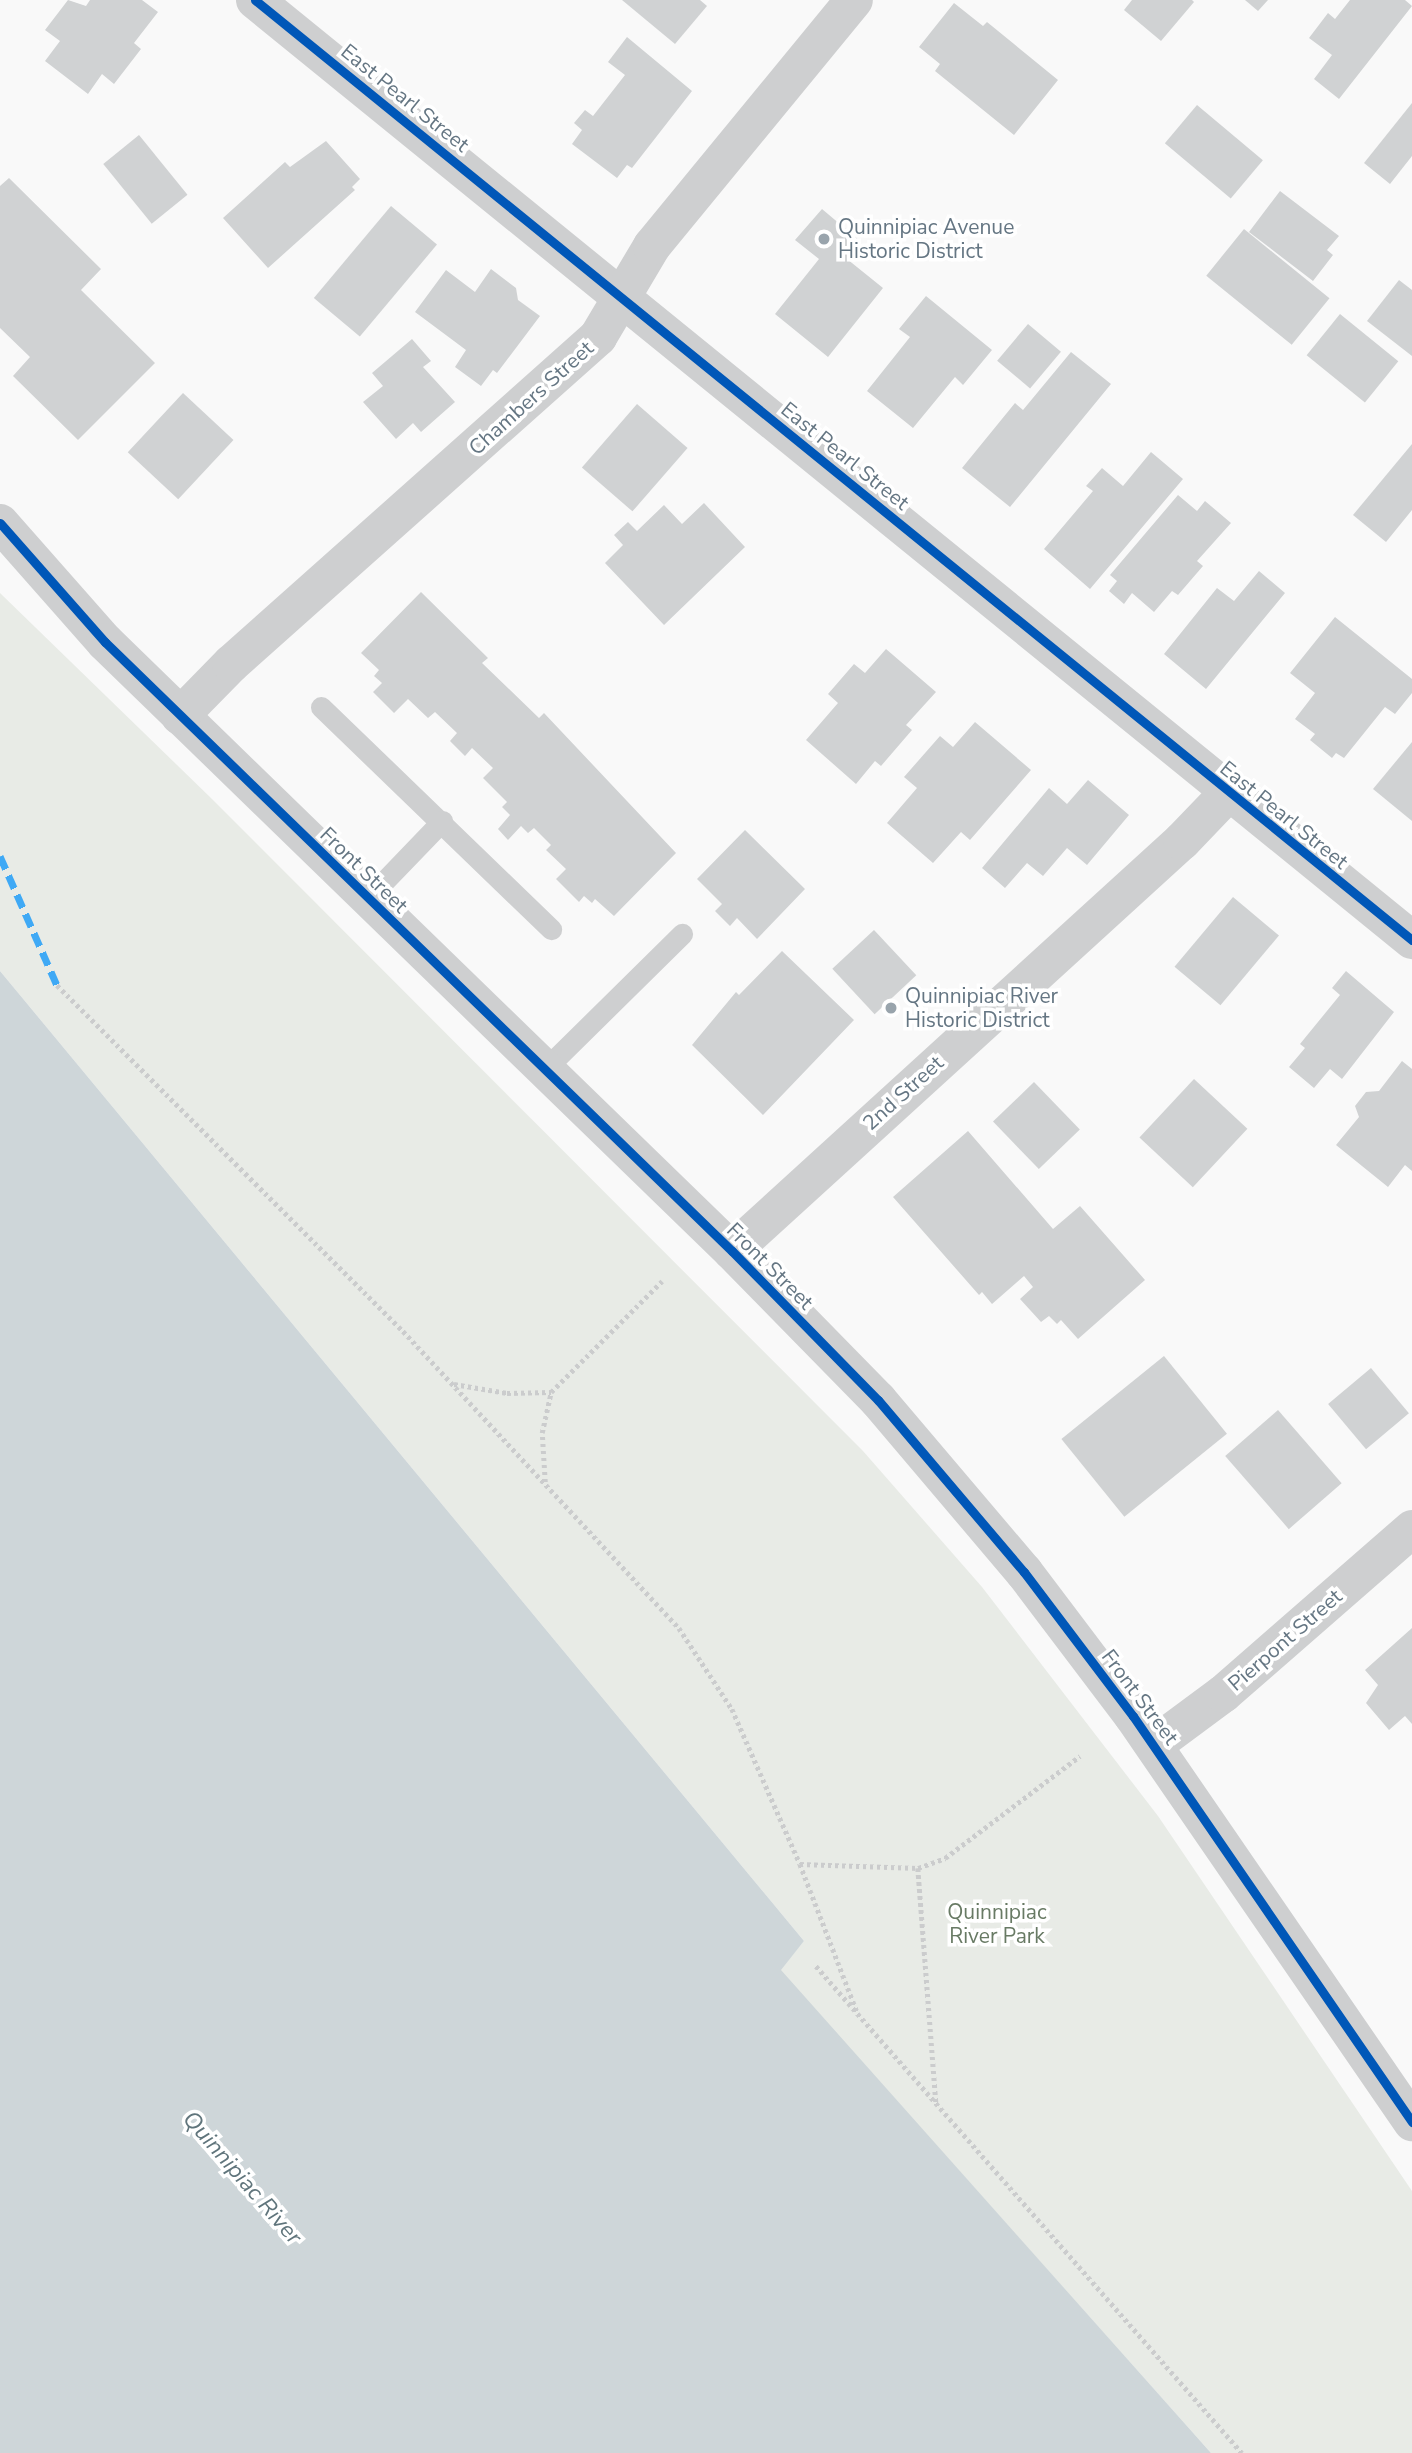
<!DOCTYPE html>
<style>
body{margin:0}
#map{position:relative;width:1412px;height:2453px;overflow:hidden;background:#f9f9f9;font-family:"Nunito Sans",sans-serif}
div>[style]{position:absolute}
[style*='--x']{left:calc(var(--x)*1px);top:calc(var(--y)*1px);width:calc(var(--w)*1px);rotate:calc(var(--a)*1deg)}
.green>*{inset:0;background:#e8ebe6}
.water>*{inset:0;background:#ced6d9}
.building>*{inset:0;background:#d0d2d3;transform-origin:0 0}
.path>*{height:4.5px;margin-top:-2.25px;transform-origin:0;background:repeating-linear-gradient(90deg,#cbcccd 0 3.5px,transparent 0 7px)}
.lane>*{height:21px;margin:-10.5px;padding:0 10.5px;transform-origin:10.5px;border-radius:10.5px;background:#cecfd0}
.street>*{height:38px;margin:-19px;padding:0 19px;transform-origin:19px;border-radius:19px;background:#cecfd0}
.quiet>*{height:7px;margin-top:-3.5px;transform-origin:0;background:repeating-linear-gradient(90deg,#3fa9f5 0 14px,transparent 0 21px)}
.cycleway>*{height:9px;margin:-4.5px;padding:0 4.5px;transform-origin:4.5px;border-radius:4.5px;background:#0057b8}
.dots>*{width:19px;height:19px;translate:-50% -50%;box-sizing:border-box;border:4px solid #fff;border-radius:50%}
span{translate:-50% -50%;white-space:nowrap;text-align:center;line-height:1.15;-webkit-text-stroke:7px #fff;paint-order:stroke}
.street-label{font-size:21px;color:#657683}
.poi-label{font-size:21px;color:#657683}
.left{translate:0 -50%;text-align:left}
.park-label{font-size:21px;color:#687a64}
.water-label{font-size:23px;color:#60757c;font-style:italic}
</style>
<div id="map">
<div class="green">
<i style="clip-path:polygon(0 593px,212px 799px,863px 1451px,982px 1587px,1158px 1816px,1412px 2191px,1412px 2453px,1211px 2453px,780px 1970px,804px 1941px,0 971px)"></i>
</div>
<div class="water">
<i style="clip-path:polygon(0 971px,804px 1941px,781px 1970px,1211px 2453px,0 2453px)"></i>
</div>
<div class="building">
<i style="clip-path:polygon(68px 0,86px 6px,90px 0,142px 0,158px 12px,134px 43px,141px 49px,114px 84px,102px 74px,88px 94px,45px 61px,60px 41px,45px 30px)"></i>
<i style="clip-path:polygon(622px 0,700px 0,707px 6px,675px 44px)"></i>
<i style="clip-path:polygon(1132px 0,1192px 0,1194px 2px,1161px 41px,1124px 10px)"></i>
<i style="clip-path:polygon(1245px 0,1268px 0,1258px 11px)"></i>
<i style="clip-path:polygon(1350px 0,1405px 0,1412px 6px,1339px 99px,1314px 79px,1332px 55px,1309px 38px,1328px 13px,1335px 19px)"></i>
<i style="clip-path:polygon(954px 3px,983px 26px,987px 22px,1058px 80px,1014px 135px,935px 71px,940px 64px,919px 47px)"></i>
<i style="clip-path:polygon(627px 37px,692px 91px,632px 168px,627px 165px,617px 178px,572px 144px,582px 130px,574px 123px,585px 110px,593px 116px,625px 75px,608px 62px)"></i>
<i style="clip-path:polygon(1412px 103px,1412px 156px,1390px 184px,1364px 163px)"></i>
<i style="left:1197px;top:105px;width:86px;height:50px;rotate:40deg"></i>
<i style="left:139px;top:135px;width:77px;height:46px;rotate:51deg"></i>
<i style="clip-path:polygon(326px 141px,360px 179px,352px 187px,355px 190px,268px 268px,223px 218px,285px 162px,290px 167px)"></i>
<i style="clip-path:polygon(9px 178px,101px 269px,81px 290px,155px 363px,78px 440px,13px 376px,30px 357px,0 328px,0 186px)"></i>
<i style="clip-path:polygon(1280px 191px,1339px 236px,1327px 250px,1333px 255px,1313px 281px,1249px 232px)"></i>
<i style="left:391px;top:206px;width:60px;height:120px;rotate:40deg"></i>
<i style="clip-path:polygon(822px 209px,860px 241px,847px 259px,883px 288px,828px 357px,775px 314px,819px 259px,795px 240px)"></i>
<i style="left:1244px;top:229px;width:110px;height:60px;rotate:39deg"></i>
<i style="clip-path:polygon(491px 269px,516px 288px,518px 300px,540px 316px,497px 373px,493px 370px,481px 386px,455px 367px,466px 350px,415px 312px,446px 270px,475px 292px)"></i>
<i style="clip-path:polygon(1399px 280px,1412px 290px,1412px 356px,1367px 321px)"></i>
<i style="clip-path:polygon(926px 296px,992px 350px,963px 385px,955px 377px,913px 428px,867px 391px,910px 337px,899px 329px)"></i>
<i style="left:1340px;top:314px;width:75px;height:53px;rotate:39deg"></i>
<i style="left:1028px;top:324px;width:43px;height:48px;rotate:40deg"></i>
<i style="clip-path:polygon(412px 339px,431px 361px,423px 367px,455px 402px,421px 432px,413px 423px,396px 439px,363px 402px,383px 386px,372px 373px)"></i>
<i style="clip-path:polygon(1071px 352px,1111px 384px,1010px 507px,962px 468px,1015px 403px,1023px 410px)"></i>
<i style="left:183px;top:393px;width:69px;height:81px;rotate:43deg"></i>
<i style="left:637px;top:404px;width:67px;height:84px;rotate:41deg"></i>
<i style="clip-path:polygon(1412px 444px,1412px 510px,1386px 542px,1353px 515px)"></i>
<i style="clip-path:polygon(1151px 452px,1183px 479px,1090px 589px,1044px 549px,1093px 491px,1086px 486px,1102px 468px,1123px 486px)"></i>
<i style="clip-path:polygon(1178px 495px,1197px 511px,1205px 501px,1231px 523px,1197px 561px,1203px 566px,1178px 595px,1172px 591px,1154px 612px,1132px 593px,1124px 604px,1109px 591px,1117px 581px,1110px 575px)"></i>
<i style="clip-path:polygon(704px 503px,745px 547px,664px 625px,605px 563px,623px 545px,614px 535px,628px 522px,637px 531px,664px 505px,682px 524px)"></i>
<i style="clip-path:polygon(1259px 571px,1285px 593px,1206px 689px,1164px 654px,1217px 588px,1234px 601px)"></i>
<i style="clip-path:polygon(421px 592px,488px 658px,482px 663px,539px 718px,544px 713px,676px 853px,614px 916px,595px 899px,592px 903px,584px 896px,579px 902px,556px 879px,566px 869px,546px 850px,551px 845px,534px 828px,528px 833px,521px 826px,508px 840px,498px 829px,510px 815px,502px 807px,507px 802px,483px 778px,493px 768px,472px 748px,465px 756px,450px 741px,457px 733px,435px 712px,428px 718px,408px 699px,394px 713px,373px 692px,382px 683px,374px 676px,379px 670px,361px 653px)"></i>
<i style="clip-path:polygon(1335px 617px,1412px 679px,1412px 693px,1395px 714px,1385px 707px,1344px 758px,1336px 753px,1332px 758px,1310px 740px,1315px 734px,1295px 719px,1315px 693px,1290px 673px)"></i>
<i style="clip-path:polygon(886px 649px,936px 692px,906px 725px,912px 730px,881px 766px,875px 761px,856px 784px,806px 740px,838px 703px,828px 694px,854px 664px,865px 673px)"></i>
<i style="clip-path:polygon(975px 722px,1031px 770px,970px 840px,961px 832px,933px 863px,887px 823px,917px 788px,904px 777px,940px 736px,953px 747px)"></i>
<i style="clip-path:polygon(1412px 742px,1412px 821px,1373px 789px)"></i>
<i style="clip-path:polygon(1088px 780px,1129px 815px,1087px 865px,1067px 848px,1043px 876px,1027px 863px,1005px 888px,982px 868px,1049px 788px,1067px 804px)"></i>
<i style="clip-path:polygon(745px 830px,805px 889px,757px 939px,737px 918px,730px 926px,715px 911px,722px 904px,697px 879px)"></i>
<i style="left:1233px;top:897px;width:60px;height:91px;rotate:40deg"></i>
<i style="left:874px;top:930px;width:62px;height:57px;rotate:47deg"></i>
<i style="clip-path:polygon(782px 951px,854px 1020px,763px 1115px,692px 1045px,736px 992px,739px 995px)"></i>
<i style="clip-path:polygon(1346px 971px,1394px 1012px,1342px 1079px,1330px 1069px,1314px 1088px,1289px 1067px,1305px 1048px,1300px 1044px,1340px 995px,1332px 988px)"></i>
<i style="clip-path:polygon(1402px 1061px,1412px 1069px,1412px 1171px,1405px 1165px,1388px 1187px,1336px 1145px,1359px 1117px,1355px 1106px,1366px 1092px,1379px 1091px)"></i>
<i style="left:1194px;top:1079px;width:73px;height:80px;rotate:43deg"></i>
<i style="left:1034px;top:1082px;width:66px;height:57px;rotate:46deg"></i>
<i style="clip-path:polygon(968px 1131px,1053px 1229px,1080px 1206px,1145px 1280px,1078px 1339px,1061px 1320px,1057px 1324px,1049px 1316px,1041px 1322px,1020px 1299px,1033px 1287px,1024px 1276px,992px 1304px,982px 1292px,979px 1295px,893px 1197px)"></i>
<i style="left:1164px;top:1356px;width:100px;height:132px;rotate:51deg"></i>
<i style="left:1371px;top:1368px;width:59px;height:56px;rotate:50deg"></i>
<i style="left:1278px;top:1410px;width:97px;height:70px;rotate:49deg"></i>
<i style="clip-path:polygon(1412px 1628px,1412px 1724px,1405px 1716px,1389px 1730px,1366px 1703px,1378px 1685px,1365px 1670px)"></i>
</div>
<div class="path">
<i style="--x:57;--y:985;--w:489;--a:45"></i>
<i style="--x:403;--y:1331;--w:405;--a:47.1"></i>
<i style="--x:679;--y:1628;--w:97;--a:56.8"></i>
<i style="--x:732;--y:1709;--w:169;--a:66.3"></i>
<i style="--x:800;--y:1864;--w:159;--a:68.9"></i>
<i style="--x:454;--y:1384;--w:54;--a:9.6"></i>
<i style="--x:507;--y:1393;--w:44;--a:-1.3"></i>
<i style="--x:545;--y:1482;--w:49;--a:-93.5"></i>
<i style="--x:542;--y:1433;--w:42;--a:-77.6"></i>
<i style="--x:551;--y:1392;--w:157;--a:-45"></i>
<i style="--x:800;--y:1864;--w:118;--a:1.9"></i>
<i style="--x:918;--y:1868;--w:29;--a:-20"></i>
<i style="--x:945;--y:1858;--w:169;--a:-37.1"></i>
<i style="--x:918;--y:1868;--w:235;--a:85.6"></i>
<i style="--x:816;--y:1966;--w:647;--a:48.82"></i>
</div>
<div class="lane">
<i style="--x:321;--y:707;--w:320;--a:44"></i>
<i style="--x:368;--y:898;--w:107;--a:-46.1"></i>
<i style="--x:544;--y:1070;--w:194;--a:-44.6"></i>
</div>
<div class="street">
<i style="--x:255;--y:0;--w:1491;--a:39.09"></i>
<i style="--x:0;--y:523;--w:159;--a:48.6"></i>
<i style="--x:105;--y:642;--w:874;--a:44.17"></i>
<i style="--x:732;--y:1251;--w:209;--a:45.6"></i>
<i style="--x:878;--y:1400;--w:226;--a:49.7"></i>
<i style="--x:1024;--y:1572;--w:181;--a:52.9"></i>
<i style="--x:1133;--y:1716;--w:493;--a:55.5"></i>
<i style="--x:180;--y:716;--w:73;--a:-45.6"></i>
<i style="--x:231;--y:664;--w:492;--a:-41.7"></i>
<i style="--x:598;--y:337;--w:106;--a:-59.3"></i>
<i style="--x:652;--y:246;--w:318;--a:-50.6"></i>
<i style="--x:732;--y:1251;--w:609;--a:-42.34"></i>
<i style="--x:1182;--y:841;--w:66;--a:-46.2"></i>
<i style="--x:1154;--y:1745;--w:86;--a:-36.5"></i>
<i style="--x:1223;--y:1694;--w:251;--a:-41.1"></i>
</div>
<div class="quiet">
<i style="--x:0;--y:856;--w:141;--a:66.2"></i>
</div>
<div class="cycleway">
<i style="--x:255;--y:0;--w:1491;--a:39.09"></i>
<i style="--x:0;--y:523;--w:159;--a:48.6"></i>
<i style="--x:105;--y:642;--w:874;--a:44.17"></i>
<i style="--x:732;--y:1251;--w:209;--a:45.6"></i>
<i style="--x:878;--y:1400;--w:226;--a:49.7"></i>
<i style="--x:1024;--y:1572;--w:181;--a:52.9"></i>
<i style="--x:1133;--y:1716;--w:493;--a:55.5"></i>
</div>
<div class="dots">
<i style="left:824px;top:239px;background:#99a4ac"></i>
<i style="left:891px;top:1008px;background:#99a4ac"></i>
</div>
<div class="street-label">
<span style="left:405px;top:98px;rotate:39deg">East Pearl Street</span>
<span style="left:531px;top:398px;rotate:-42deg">Chambers Street</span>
<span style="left:845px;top:456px;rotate:39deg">East Pearl Street</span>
<span style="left:1284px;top:815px;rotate:39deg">East Pearl Street</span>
<span style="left:364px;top:870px;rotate:44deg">Front Street</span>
<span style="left:903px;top:1093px;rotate:-42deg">2nd Street</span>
<span style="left:770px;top:1266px;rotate:45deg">Front Street</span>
<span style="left:1285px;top:1640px;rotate:-41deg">Pierpont Street</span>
<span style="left:1140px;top:1697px;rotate:53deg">Front Street</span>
</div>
<div class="poi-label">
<span class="left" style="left:838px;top:239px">Quinnipiac Avenue<br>Historic District</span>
<span class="left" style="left:905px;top:1008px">Quinnipiac River<br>Historic District</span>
</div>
<div class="park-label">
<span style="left:997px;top:1924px">Quinnipiac<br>River Park</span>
</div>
<div class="water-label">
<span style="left:242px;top:2178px;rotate:49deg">Quinnipiac River</span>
</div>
</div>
